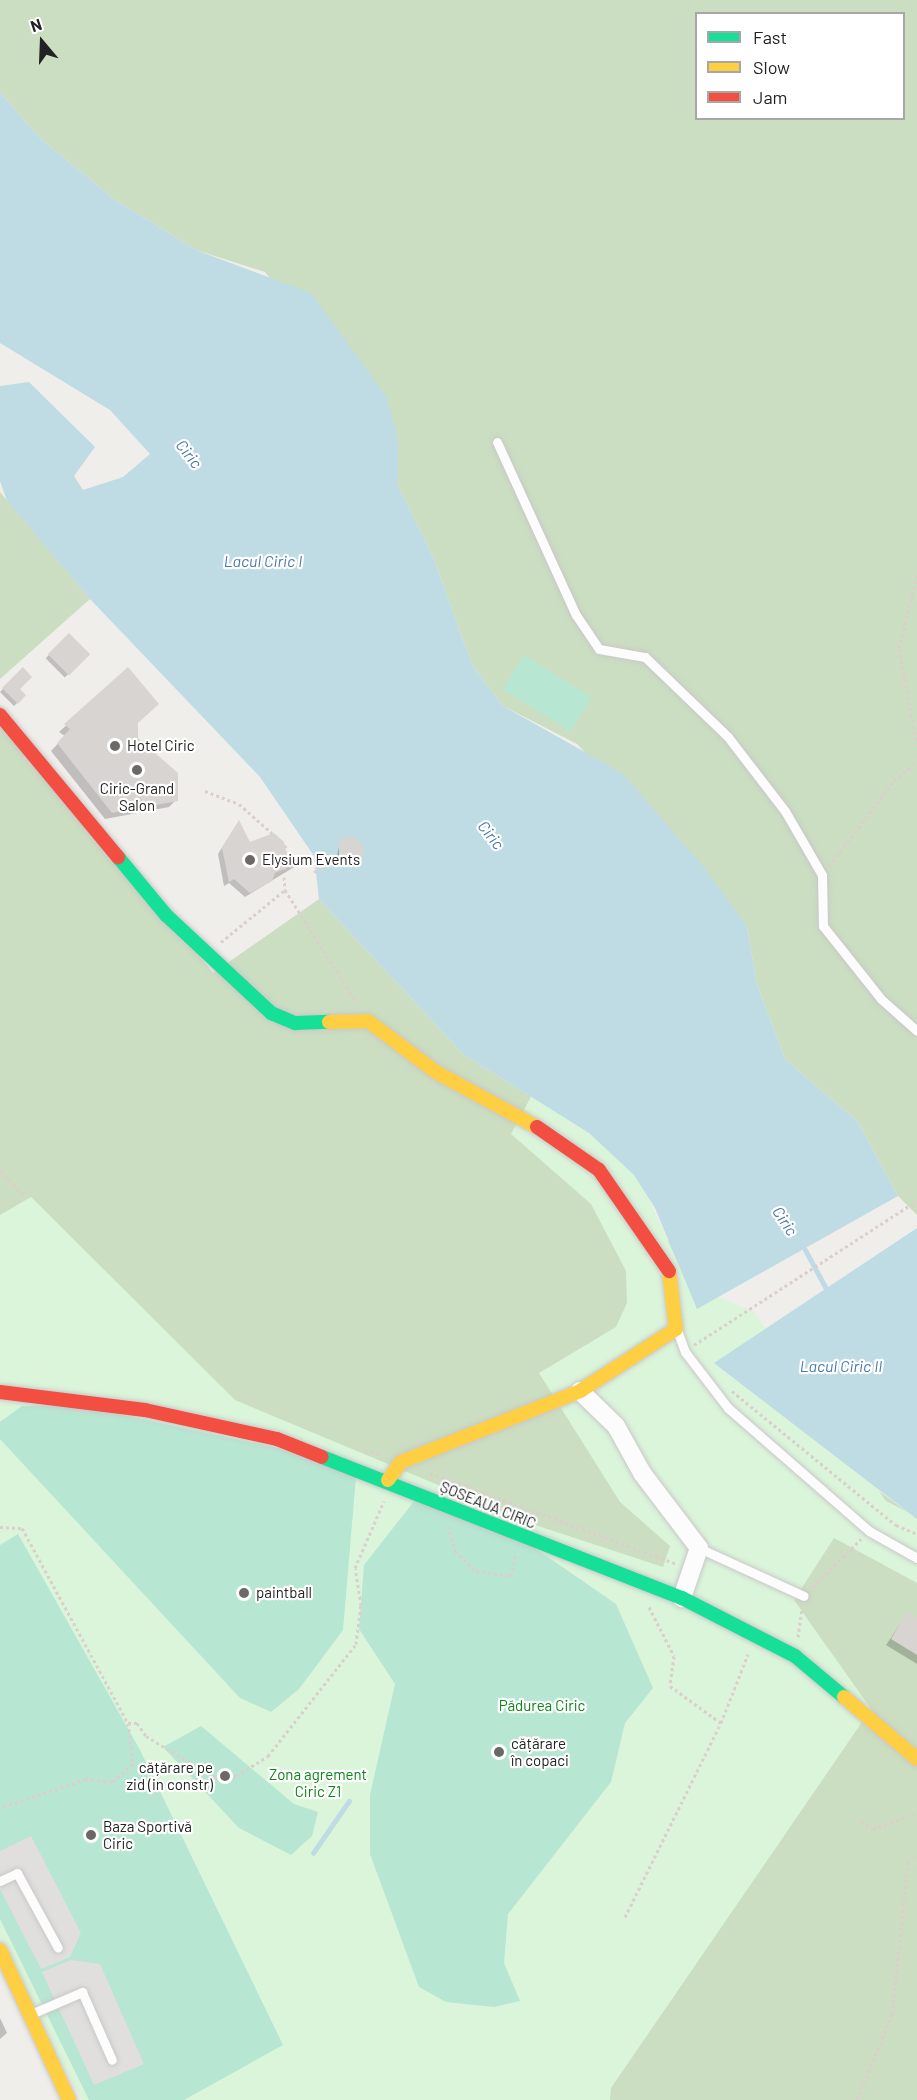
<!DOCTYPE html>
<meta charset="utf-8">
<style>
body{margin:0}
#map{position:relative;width:917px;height:2100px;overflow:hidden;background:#f0eeeb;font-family:Barlow,sans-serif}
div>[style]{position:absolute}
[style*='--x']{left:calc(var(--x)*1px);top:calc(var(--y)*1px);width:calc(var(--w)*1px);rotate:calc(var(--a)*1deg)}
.forest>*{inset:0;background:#cbdec1}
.park>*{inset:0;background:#daf5da}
.pitch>*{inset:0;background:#b7e6d2;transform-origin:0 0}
.parking>*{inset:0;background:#e0dfde}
.water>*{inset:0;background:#bfdbe3}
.shadow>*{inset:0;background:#0003;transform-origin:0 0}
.stream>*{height:4.5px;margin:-2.25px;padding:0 2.25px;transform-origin:2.25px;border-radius:2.25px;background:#bfdbe3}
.building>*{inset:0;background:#d7d4d2;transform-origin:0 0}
.path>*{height:3px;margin-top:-1.5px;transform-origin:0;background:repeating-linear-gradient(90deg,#dccecd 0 3px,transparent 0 6px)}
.roads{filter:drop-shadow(0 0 2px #c9c8c7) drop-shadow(0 0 2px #c9c8c7)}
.lane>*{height:9px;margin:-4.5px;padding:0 4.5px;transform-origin:4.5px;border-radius:4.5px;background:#fdfcfc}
.street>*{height:18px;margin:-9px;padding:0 9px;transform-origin:9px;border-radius:9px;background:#fdfcfc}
.fast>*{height:14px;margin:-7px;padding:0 7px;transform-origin:7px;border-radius:7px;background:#16e098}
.slow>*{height:14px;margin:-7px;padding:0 7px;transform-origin:7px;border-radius:7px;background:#ffcf43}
.jam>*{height:14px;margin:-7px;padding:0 7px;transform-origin:7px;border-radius:7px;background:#f24e42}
.dots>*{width:16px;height:16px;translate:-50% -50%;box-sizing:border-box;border:3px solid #fff;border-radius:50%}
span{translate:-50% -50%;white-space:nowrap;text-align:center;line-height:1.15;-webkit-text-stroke:4.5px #fff;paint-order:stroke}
.poi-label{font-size:15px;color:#222}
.left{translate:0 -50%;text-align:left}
.right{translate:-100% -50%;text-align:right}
.street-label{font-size:15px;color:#222}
.park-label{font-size:15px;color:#0c8416}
.water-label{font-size:16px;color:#4a7aab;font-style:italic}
.legend{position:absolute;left:695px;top:12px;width:210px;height:108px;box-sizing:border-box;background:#fff;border:2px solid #a7a7a7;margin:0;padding:8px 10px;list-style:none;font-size:18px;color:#222}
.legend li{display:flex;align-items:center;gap:12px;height:30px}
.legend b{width:30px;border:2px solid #a7a7a7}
.north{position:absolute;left:12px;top:12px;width:60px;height:60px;-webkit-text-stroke:4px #fff;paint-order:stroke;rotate:341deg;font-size:16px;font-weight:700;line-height:24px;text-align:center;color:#222}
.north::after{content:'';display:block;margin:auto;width:21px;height:27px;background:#222;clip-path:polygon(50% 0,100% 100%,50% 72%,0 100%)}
</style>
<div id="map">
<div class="forest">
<i style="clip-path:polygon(evenodd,0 0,917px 0,917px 1215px,898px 1196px,858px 1122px,785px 1059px,757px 985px,747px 926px,577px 744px,503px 706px,472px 665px,434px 559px,398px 486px,398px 438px,265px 272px,196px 250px,114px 199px,40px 138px,0 92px,0 0,696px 14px,904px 14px,904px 118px,696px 118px,696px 14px)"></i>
<i style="clip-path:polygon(0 492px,90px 599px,0 679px)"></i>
<i style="clip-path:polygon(0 705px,213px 973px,319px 899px,463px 1054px,589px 1133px,634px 1175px,667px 1239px,841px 1463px,917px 1519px,917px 2100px,193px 2100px,0 1539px)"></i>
</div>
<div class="park">
<i style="clip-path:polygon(533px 1093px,565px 1111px,634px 1167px,688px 1284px,754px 1312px,886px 1501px,917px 1517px,917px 1583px,834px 1538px,794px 1600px,871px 1709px,611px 2088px,610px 2100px,82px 2100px,31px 2014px,0 1945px,0 1215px,31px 1197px,235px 1400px,529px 1523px,663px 1567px,670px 1546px,620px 1502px,539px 1373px,616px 1327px,627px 1303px,626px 1271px,591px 1204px,511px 1134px)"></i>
</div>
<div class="pitch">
<i style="left:524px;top:655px;width:80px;height:40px;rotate:32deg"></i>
<i style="clip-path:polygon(75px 1405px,357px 1465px,343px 1630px,299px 1689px,271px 1712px,240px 1698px,0 1439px,0 1422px,22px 1406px)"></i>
<i style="clip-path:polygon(422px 1491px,539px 1551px,616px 1604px,653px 1688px,625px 1723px,611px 1782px,508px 1914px,504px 1963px,520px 2001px,494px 2007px,446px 2002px,419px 1987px,370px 1854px,370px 1795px,395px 1684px,359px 1629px,364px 1565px)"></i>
<i style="clip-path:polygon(18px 1534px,140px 1750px,283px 2045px,184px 2100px,89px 2100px,0 1919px,0 1545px)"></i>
<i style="clip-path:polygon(201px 1726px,294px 1804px,318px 1812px,312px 1836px,291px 1855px,239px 1828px,163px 1747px)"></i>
</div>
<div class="parking">
<i style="clip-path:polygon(31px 1836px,81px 1933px,70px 1957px,41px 1969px,0 1889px,0 1851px)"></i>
<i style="clip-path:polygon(71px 1960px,100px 1964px,144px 2064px,94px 2085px,42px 1972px)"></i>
</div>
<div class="water">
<i style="clip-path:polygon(0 92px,40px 138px,114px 199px,196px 250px,311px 293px,386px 396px,398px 438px,398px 486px,434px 559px,472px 665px,503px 706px,622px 773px,703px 866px,747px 926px,757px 985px,785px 1059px,858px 1122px,898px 1196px,697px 1309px,655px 1208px,634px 1175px,589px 1133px,463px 1054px,319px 899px,314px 856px,260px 777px,90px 599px,7px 501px,0 481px,0 386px,29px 382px,95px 447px,74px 476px,83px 490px,123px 477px,150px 454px,110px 410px,0 343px)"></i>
<i style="clip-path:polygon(917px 1228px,917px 1519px,714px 1363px)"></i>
</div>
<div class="shadow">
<i style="left:69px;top:635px;width:27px;height:33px;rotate:45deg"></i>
<i style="clip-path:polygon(23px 669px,18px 689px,24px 696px,14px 706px,0 692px)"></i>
<i style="clip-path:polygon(127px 669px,137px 739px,176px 800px,169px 807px,105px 819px,51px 751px,65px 736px,59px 732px)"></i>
<i style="clip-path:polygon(235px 827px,249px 843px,287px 859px,309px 858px,245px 897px,229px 883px,224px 886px,218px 854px)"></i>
<i style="clip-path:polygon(340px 843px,361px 856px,345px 866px,336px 859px)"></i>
<i style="clip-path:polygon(907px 1614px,917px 1620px,917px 1664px,886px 1645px)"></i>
<i style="clip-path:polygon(0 2018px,7px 2033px,0 2039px)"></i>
</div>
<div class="stream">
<i style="--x:805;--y:1249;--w:44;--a:61.7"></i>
<i style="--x:313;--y:1853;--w:63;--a:-55.3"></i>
</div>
<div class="building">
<i style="left:69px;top:633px;width:30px;height:30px;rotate:45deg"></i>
<i style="clip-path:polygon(23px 667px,32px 677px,20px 689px,26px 695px,18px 704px,2px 688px)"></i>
<i style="clip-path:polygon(128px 667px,159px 704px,138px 723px,138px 738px,178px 773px,178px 801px,112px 813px,57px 743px,70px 729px,64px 724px)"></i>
<i style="clip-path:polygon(239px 820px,250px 842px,274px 833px,284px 842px,288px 858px,312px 857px,275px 873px,272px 881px,250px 893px,234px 879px,229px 882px,222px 848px)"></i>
<i style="clip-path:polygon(351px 836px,363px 844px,363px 857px,349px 863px,339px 856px,339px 841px)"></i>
<i style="clip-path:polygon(907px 1612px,917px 1618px,917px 1655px,891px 1639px)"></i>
</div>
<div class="path">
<i style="--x:917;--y:575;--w:76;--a:103.7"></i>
<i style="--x:899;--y:649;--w:97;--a:79.3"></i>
<i style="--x:205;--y:791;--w:36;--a:21"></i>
<i style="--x:239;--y:804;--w:44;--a:41.3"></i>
<i style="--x:285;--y:845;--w:4;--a:76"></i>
<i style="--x:829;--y:866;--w:107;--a:-52.6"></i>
<i style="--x:894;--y:781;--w:30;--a:-41"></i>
<i style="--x:285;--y:868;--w:1;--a:90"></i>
<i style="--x:314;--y:872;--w:31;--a:-27"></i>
<i style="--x:284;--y:877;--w:13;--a:86"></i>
<i style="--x:285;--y:890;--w:133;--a:57.6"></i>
<i style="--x:221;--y:942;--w:82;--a:-39.1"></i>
<i style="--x:0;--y:1171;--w:35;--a:46"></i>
<i style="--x:912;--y:1204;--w:6;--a:39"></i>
<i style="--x:694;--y:1345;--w:265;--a:-32.9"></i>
<i style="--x:732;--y:1391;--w:212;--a:39.3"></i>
<i style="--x:896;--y:1525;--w:23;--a:23"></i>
<i style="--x:365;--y:1450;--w:18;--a:16"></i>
<i style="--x:430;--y:1473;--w:263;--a:20.2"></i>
<i style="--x:448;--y:1526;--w:26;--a:74"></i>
<i style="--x:455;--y:1551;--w:29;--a:44"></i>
<i style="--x:476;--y:1571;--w:35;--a:8"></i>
<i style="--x:511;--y:1576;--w:24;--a:-78"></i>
<i style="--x:0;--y:1527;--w:22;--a:3"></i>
<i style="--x:22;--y:1528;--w:222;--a:61.5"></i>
<i style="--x:128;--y:1723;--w:41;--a:83"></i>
<i style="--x:133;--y:1764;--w:28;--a:139"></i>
<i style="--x:112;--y:1782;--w:26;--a:-173"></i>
<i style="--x:86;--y:1779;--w:91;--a:161.4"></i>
<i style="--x:813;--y:1587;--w:68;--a:-45"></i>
<i style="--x:649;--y:1607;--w:55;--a:63"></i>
<i style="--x:674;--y:1656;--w:30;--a:98"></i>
<i style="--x:670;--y:1686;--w:63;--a:36"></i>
<i style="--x:798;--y:1637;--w:29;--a:-82"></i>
<i style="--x:128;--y:1723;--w:9;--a:0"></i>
<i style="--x:137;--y:1723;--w:16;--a:55"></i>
<i style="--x:146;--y:1736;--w:82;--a:31"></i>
<i style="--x:216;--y:1778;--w:20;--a:-6"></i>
<i style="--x:236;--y:1776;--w:38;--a:-32"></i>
<i style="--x:268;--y:1756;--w:142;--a:-51.8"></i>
<i style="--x:356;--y:1644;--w:39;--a:-83"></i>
<i style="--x:361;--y:1605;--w:37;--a:-99"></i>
<i style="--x:355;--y:1568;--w:73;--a:-66.6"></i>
<i style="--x:861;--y:1821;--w:14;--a:34"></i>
<i style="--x:873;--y:1829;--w:47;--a:-21.1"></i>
<i style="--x:625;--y:1917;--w:216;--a:-63.7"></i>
<i style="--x:721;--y:1723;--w:74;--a:-68.6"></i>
<i style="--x:857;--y:2100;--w:93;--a:-67.9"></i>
<i style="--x:892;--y:2014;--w:153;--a:-84"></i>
<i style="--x:908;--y:1862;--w:11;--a:-34"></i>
</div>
<div class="roads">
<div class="lane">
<i style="--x:497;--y:442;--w:190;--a:65.5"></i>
<i style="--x:576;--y:615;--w:41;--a:55.9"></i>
<i style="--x:599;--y:649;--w:47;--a:9.9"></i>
<i style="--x:645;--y:657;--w:115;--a:43.9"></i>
<i style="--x:728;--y:737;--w:93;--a:52.4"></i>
<i style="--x:785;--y:811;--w:74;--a:60"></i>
<i style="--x:822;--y:875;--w:51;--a:88.9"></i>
<i style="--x:823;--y:926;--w:93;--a:51.5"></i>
<i style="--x:881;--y:999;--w:48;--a:41.6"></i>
<i style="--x:677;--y:1330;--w:23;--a:70"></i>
<i style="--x:685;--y:1352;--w:71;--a:52.5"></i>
<i style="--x:728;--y:1408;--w:187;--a:41.1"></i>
<i style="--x:869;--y:1531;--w:55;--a:29.4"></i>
<i style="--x:699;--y:1548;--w:115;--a:24.6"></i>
<i style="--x:0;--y:1881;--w:19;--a:-25"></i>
<i style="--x:17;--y:1873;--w:85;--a:61.3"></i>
<i style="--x:31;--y:2014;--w:56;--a:-23.3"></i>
<i style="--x:82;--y:1992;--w:74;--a:66.2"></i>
</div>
<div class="street">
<i style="--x:580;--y:1391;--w:50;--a:44.2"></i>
<i style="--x:616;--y:1426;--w:54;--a:61"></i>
<i style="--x:642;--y:1473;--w:94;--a:52.8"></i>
<i style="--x:699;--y:1548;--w:53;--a:108.8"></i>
</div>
<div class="fast">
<i style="--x:118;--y:857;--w:75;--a:50.4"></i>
<i style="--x:166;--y:915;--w:144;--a:43"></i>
<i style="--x:271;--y:1013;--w:26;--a:23"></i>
<i style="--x:295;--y:1023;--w:34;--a:-2"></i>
<i style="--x:322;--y:1457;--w:387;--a:21.4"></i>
<i style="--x:682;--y:1598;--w:127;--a:27.2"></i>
<i style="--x:795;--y:1656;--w:64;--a:39.9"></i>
</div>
<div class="slow">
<i style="--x:329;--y:1022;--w:39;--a:-1"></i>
<i style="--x:368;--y:1021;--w:85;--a:36.9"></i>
<i style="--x:436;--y:1072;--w:115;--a:28.6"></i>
<i style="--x:388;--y:1480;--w:22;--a:-54"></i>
<i style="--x:401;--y:1462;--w:193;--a:-21.6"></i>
<i style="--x:580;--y:1391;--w:114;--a:-32.9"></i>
<i style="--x:676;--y:1329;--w:58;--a:-96.9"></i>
<i style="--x:844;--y:1697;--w:96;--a:40.3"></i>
<i style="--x:0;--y:1950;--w:165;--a:65.3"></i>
</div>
<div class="jam">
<i style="--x:0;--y:715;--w:185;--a:50.3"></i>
<i style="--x:537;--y:1127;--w:75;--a:34.7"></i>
<i style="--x:599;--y:1170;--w:123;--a:55.3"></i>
<i style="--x:0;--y:1392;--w:146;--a:7.1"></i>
<i style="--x:145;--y:1410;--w:135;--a:12.4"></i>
<i style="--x:277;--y:1439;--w:48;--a:21.8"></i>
</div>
</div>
<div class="dots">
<i style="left:115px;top:746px;background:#6a6968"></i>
<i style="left:137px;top:770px;background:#6a6968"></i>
<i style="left:250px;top:860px;background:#6a6968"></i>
<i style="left:244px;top:1593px;background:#6a6968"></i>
<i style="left:499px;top:1752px;background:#6a6968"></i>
<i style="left:225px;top:1776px;background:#6a6968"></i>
<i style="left:91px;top:1835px;background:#6a6968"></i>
</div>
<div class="poi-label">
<span class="left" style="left:127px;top:746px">Hotel Ciric</span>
<span style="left:137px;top:797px">Ciric-Grand<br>Salon</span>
<span class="left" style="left:262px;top:860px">Elysium Events</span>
<span class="left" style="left:256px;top:1593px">paintball</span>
<span class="left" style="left:511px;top:1752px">cățărare<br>în copaci</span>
<span class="right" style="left:213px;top:1776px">cățărare pe<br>zid (in constr)</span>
<span class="left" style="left:103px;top:1835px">Baza Sportivă<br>Ciric</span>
</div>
<div class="street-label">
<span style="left:488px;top:1505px;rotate:22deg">ȘOSEAUA CIRIC</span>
</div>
<div class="park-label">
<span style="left:542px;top:1706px">Pădurea Ciric</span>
<span style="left:318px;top:1783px">Zona agrement<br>Ciric Z1</span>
</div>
<div class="water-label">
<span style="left:189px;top:454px;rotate:52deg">Ciric</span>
<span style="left:263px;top:561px">Lacul Ciric I</span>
<span style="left:491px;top:835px;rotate:52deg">Ciric</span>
<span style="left:785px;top:1221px;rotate:56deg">Ciric</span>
<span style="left:841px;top:1366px">Lacul Ciric II</span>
</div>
<ul class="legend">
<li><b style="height:8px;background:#16e098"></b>Fast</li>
<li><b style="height:8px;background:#ffcf43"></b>Slow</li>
<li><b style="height:8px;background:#f24e42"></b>Jam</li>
</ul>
<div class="north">N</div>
</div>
